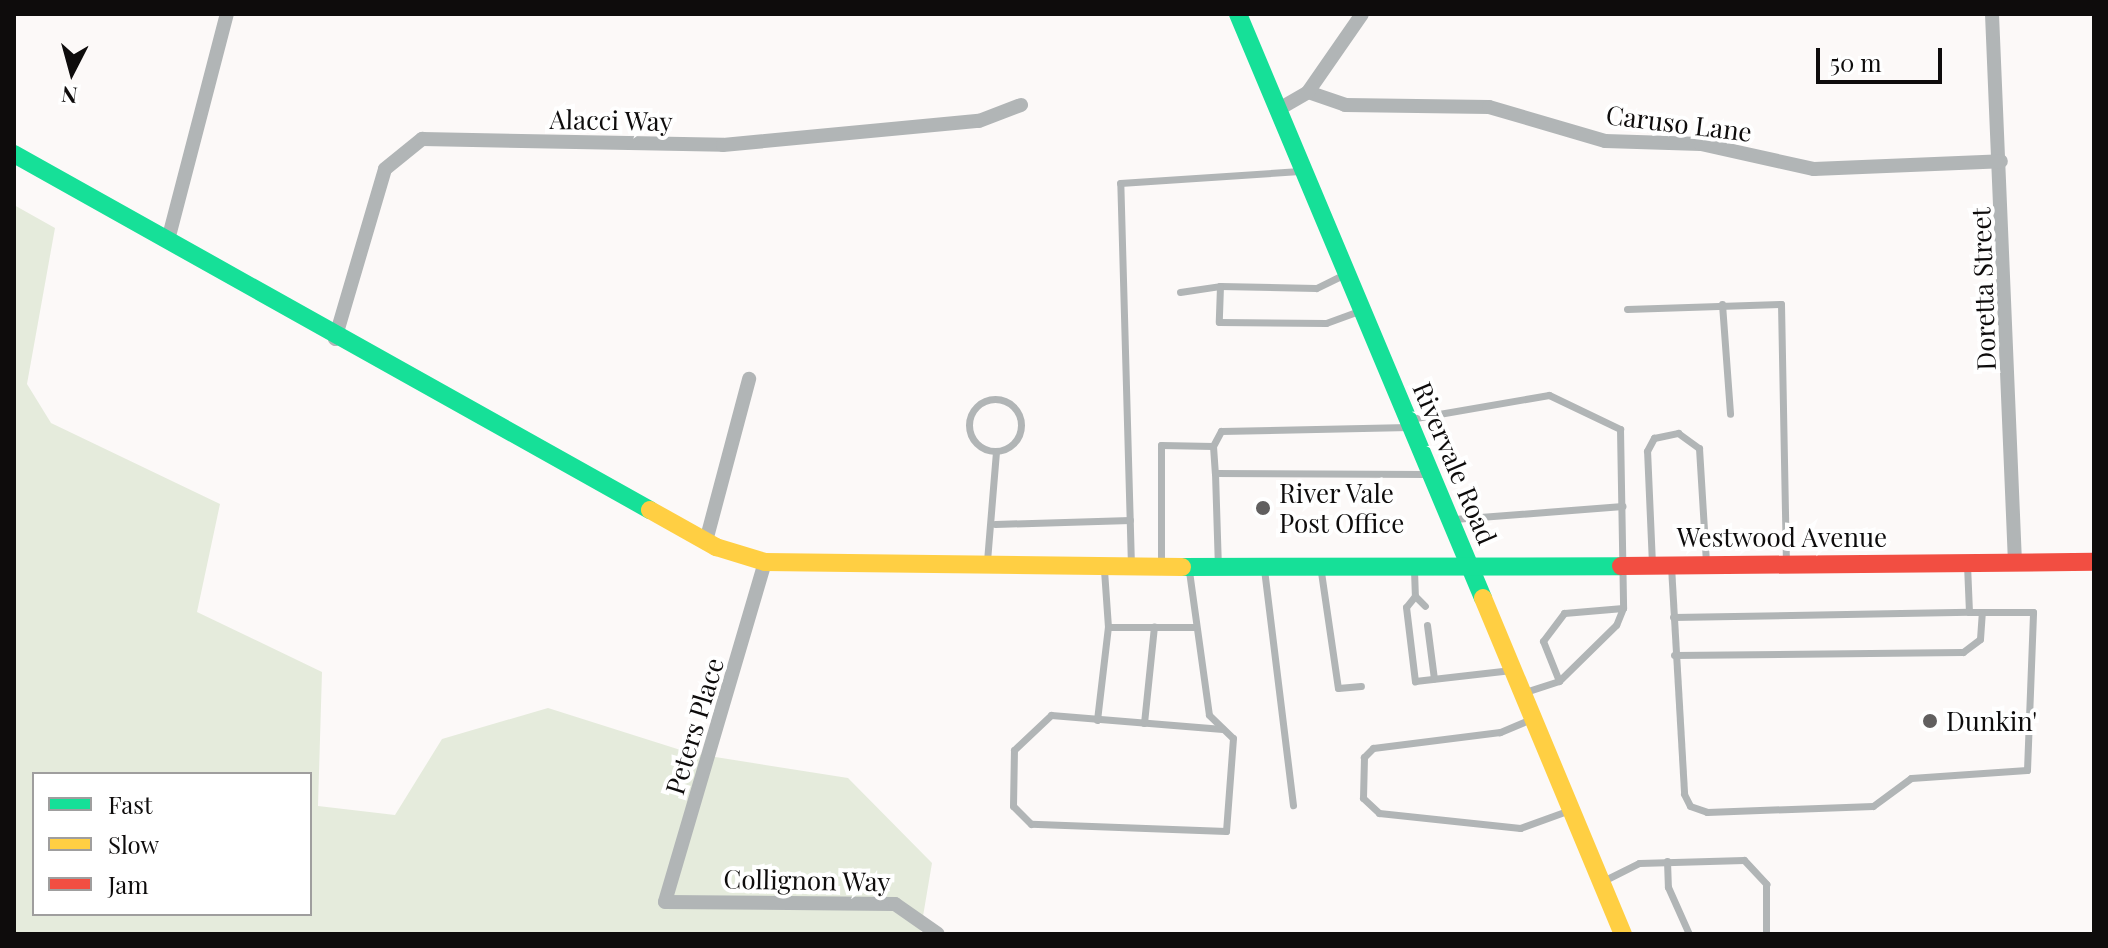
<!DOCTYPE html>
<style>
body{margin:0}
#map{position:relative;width:2108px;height:948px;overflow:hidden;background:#fcf9f8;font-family:"Playfair Display",serif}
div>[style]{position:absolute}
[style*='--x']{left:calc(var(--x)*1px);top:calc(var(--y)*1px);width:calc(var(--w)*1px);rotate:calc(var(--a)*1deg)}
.green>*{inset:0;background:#e5ebdc}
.lane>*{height:7px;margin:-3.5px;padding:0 3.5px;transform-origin:3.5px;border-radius:3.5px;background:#b1b5b6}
.lane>.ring{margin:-3.5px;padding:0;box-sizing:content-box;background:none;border:7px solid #b1b5b6;border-radius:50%}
.street>*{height:14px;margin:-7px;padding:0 7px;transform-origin:7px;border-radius:7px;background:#b1b5b6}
.fast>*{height:18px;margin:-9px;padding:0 9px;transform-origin:9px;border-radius:9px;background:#16e098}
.slow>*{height:18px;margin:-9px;padding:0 9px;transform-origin:9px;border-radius:9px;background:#ffcf43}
.jam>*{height:18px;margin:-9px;padding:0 9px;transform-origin:9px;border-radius:9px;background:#f24e42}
.dots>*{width:22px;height:22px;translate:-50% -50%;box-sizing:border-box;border:4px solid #fff;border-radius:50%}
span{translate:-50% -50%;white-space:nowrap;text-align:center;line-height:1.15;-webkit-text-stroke:8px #fff;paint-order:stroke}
.street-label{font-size:26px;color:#0e0c0c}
.poi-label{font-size:26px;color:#0e0c0c}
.left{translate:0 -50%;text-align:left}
.frame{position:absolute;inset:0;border:16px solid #0e0c0c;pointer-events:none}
.legend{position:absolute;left:32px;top:772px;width:280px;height:144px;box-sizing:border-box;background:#fff;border:2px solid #9f9e9e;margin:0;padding:10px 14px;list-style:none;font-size:24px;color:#0e0c0c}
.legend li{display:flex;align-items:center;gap:16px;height:40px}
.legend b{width:40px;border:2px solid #9f9e9e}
.north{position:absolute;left:32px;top:32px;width:80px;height:80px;-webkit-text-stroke:6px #fff;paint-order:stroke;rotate:186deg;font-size:22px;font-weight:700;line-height:32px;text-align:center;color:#0e0c0c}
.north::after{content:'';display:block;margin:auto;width:28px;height:36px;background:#0e0c0c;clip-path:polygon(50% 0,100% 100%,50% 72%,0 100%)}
.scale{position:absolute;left:1816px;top:48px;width:126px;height:36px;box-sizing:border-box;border:4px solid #0e0c0c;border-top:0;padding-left:10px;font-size:24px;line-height:28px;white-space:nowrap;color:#0e0c0c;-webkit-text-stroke:6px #fff;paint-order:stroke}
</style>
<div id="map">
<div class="green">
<i style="clip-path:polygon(evenodd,14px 205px,55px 228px,27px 384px,51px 423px,220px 504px,197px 612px,322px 672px,318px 806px,395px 815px,442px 739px,548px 708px,690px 753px,848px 778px,932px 863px,920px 934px,14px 934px,14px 205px,34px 774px,310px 774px,310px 914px,34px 914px,34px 774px)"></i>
</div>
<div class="lane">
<i style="--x:1345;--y:274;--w:32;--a:154"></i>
<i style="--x:1316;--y:288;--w:96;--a:-178.8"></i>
<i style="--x:1220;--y:286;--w:36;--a:92"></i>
<i style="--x:1219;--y:322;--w:107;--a:0.5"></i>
<i style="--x:1326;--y:323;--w:35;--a:-20"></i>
<i style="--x:1180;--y:292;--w:40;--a:-8.5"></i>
<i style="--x:1722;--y:304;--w:110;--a:85.8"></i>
<i style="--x:1627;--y:309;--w:154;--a:-1.9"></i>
<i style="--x:1781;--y:304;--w:257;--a:88.9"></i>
<i class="ring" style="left:969px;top:399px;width:45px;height:45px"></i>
<i style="--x:1410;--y:419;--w:141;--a:-9.8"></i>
<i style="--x:1549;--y:395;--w:79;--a:25.6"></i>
<i style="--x:1620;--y:429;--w:179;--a:89"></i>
<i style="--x:1623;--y:608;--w:18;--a:112"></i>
<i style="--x:1616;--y:625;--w:80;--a:135.5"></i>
<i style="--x:1559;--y:681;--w:36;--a:162"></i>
<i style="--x:1213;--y:446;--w:17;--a:-62"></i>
<i style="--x:1221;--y:431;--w:188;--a:-1.2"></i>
<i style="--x:1215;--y:473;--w:93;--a:88.2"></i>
<i style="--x:1454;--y:519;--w:169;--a:-4.4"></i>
<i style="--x:995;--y:524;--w:135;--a:-1.7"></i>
<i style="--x:987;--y:561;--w:110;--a:-85.3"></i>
<i style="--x:1652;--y:564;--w:113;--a:-92.5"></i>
<i style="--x:1647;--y:451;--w:15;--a:-62"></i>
<i style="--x:1654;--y:438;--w:25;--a:-12"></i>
<i style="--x:1678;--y:433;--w:26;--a:36"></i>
<i style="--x:1699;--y:448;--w:114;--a:86.5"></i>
<i style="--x:1131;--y:566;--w:383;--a:-91.6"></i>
<i style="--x:1120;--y:183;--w:180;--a:-3.8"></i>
<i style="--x:1161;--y:566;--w:121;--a:-90"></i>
<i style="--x:1161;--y:445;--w:52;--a:1.1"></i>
<i style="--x:1213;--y:446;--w:27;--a:86"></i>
<i style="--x:1215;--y:473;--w:211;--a:0.3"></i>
<i style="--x:1671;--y:566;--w:228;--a:86.7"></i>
<i style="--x:1684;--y:794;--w:13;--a:63"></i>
<i style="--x:1690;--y:806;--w:18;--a:19"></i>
<i style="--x:1707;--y:812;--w:166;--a:-2.1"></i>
<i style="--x:1873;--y:806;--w:47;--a:-36.4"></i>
<i style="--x:1911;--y:778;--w:116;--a:-3.9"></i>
<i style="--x:2027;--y:770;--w:158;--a:-87.8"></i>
<i style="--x:2033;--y:612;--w:64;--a:180"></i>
<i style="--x:1969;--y:612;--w:48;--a:-92.4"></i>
<i style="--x:1264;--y:569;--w:238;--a:83"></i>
<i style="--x:1414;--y:570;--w:26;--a:88"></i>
<i style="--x:1415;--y:596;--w:14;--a:129"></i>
<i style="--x:1406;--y:607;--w:75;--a:83.1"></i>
<i style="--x:1415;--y:681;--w:97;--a:-6.5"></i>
<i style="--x:1189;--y:571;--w:145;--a:82.1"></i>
<i style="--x:1209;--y:715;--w:33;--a:44"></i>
<i style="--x:1233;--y:738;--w:93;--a:94.3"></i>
<i style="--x:1226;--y:831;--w:195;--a:-177.9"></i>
<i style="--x:1031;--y:824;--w:25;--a:-135"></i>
<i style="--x:1013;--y:806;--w:56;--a:-89"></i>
<i style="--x:1014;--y:750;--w:51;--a:-43.4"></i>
<i style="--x:1051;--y:715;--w:172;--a:4.7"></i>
<i style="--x:1321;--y:572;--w:117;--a:81.7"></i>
<i style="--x:1338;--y:688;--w:23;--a:-5"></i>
<i style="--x:1415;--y:596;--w:14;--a:45"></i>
<i style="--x:1673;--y:617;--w:296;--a:-1"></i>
<i style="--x:1427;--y:625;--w:54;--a:82.6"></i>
<i style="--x:1108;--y:627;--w:86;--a:0"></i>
<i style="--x:1674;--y:655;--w:289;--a:-0.6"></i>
<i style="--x:1963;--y:652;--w:21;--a:-37"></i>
<i style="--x:1980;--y:639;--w:27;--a:-86"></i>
<i style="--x:1559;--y:681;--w:43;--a:-111.8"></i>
<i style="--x:1543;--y:641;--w:35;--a:-53"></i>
<i style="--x:1564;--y:613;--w:59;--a:-4.8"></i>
<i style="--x:1531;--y:719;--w:34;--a:157"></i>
<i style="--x:1500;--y:732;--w:128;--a:172.8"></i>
<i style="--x:1373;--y:748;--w:13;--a:135"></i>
<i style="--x:1364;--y:757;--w:41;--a:91.4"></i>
<i style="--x:1363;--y:798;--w:22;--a:43"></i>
<i style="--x:1379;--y:813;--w:142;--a:6.1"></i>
<i style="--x:1520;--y:828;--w:50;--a:-19.9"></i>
<i style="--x:1097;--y:720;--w:94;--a:-83.3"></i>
<i style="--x:1108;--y:627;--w:57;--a:-94"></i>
<i style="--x:1144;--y:723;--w:97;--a:-84.1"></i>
<i style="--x:1667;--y:861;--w:26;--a:88"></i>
<i style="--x:1668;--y:887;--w:51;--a:65.9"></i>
<i style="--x:1603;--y:881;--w:40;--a:-26.6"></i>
<i style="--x:1639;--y:863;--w:105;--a:-1.6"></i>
<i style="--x:1744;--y:860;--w:33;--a:47"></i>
<i style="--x:1766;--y:884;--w:50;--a:90"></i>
</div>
<div class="street">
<i style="--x:1992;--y:14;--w:548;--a:87.6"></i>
<i style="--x:1308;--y:92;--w:39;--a:19"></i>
<i style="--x:1345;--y:105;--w:144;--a:0.8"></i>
<i style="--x:1489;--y:107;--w:121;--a:16.3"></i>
<i style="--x:1605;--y:141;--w:96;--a:1.8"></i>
<i style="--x:1701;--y:144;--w:116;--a:12.5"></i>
<i style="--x:1814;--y:169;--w:187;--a:-2.4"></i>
<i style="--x:1279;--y:109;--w:34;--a:-30"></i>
<i style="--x:1308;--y:92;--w:95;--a:-55.3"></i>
<i style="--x:168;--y:240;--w:234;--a:-75.4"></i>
<i style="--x:335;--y:339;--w:177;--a:-73.6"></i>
<i style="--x:385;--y:169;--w:48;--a:-39"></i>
<i style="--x:422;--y:139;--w:301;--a:1.1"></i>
<i style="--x:723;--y:145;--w:257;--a:-5.4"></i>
<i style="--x:979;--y:121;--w:45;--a:-20.9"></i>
<i style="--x:706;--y:541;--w:168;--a:-75.1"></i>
<i style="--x:765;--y:562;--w:354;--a:106.4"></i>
<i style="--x:665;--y:902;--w:230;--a:0.5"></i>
<i style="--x:895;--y:904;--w:52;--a:34.9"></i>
</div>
<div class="fast">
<i style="--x:1238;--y:14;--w:633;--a:67.24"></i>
<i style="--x:14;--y:154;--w:729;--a:29.24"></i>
<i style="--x:1182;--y:567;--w:439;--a:-0.1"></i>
</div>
<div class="slow">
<i style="--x:650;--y:510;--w:76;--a:29.3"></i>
<i style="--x:716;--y:547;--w:51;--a:17"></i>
<i style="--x:765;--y:562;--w:417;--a:0.7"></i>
<i style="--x:1483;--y:598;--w:364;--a:67.4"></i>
</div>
<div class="jam">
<i style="--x:1621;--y:566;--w:473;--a:-0.5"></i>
</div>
<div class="dots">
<i style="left:1263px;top:508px;background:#615f5f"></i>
<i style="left:1930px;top:721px;background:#615f5f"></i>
</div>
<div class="street-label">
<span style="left:611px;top:120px;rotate:1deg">Alacci Way</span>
<span style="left:1679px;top:123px;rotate:7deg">Caruso Lane</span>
<span style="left:1983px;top:289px;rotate:-92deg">Doretta Street</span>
<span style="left:1455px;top:463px;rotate:67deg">Rivervale Road</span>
<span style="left:1782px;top:537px">Westwood Avenue</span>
<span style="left:694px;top:726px;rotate:-73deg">Peters Place</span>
<span style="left:807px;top:880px;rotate:1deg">Collignon Way</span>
</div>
<div class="poi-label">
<span class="left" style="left:1279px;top:508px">River Vale<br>Post Office</span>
<span class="left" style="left:1946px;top:721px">Dunkin'</span>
</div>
<div class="frame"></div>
<ul class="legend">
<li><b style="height:10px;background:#16e098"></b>Fast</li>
<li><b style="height:10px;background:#ffcf43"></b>Slow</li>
<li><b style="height:10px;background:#f24e42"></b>Jam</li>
</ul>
<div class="north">N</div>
<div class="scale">50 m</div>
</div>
